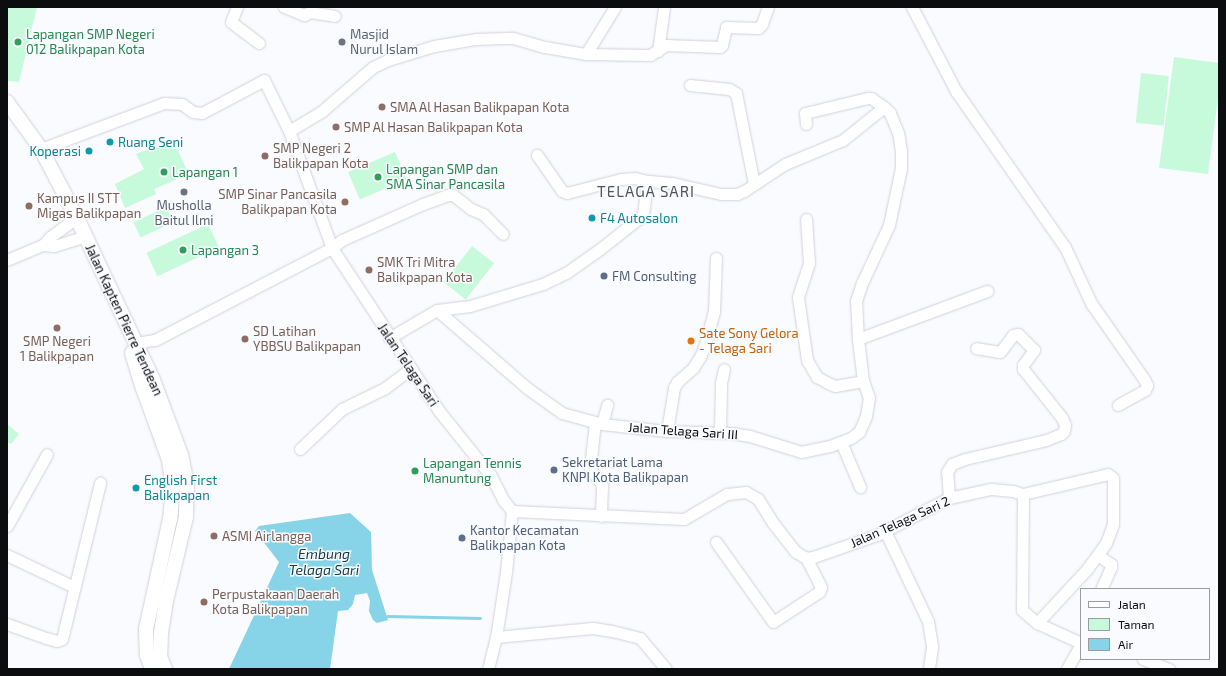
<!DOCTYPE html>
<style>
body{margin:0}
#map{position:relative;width:1226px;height:676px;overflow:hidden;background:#f9fbff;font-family:"Exo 2",sans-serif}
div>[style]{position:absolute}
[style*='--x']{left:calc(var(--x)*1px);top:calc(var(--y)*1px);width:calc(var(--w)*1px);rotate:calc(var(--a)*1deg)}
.green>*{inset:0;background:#c7fadb;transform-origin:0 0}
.water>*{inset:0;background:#87d3e7}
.stream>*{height:3px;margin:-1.5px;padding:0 1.5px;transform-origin:1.5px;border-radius:1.5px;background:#87d3e7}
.roads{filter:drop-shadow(0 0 1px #d0d2d9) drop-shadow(0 0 1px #d0d2d9)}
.minor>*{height:11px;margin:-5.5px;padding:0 5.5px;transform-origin:5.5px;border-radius:5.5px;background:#fff}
.tertiary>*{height:14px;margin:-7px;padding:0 7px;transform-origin:7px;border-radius:7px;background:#fff}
.dots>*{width:11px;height:11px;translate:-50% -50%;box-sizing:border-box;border:2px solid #f9fbff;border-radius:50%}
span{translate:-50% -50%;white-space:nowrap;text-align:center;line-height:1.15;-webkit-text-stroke:3px #f9fbff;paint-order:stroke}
.leisure-label{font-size:13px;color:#27864d}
.left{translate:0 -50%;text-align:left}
.worship-label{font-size:13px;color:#5b616d}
.education-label{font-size:13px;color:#785e54}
.right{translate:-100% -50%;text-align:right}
.culture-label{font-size:13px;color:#0d838f}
.service-label{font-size:13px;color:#4e5e75}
.street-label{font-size:13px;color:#0c0d0f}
.food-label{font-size:13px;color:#c56008}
.water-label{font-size:14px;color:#133841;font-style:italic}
.quarter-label{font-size:15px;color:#515358;letter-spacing:1px}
.frame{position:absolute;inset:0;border:8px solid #0c0d0f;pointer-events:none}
.legend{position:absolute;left:1080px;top:588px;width:130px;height:72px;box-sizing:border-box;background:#f9fbff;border:1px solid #9a9c9f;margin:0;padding:5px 7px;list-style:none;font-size:12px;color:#0c0d0f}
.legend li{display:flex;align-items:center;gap:8px;height:20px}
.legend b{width:20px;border:1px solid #9a9c9f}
</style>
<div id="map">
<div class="green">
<i style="clip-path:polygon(7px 7px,37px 7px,19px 82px,8px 81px,7px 77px)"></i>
<i style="clip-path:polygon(1174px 57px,1219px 63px,1219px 90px,1208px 174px,1159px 168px)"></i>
<i style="left:1141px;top:73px;width:28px;height:50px;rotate:6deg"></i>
<i style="clip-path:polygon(173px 140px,189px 174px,154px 189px,156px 194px,125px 208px,115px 184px,144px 169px,136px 154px)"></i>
<i style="left:395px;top:152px;width:30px;height:51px;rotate:67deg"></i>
<i style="left:166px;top:207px;width:17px;height:36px;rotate:65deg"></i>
<i style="left:208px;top:224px;width:26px;height:68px;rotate:65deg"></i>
<i style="left:472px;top:246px;width:28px;height:46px;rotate:38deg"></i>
<i style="clip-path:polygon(7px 424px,19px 434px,11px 444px,7px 442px)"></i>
</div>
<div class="water">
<i style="clip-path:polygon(350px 513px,371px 532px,372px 570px,388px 620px,377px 623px,373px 620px,369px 611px,370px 601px,367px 593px,355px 595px,353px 604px,348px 610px,338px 611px,330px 669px,229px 669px,279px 562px,255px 531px,259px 526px)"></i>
</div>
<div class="stream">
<i style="--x:387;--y:616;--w:93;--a:1.2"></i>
</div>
<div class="roads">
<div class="minor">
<i style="--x:237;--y:7;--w:16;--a:112"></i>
<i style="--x:231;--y:22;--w:35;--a:37"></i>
<i style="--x:284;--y:7;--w:22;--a:22"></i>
<i style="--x:304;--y:15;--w:7;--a:-27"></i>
<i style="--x:310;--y:12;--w:25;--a:9"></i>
<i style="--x:912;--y:7;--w:95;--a:62.4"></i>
<i style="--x:956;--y:91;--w:190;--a:55.1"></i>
<i style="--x:1065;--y:247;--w:62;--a:65.1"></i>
<i style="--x:1091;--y:303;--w:93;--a:55.1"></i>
<i style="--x:1144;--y:379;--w:7;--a:63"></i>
<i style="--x:1147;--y:385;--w:5;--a:112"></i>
<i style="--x:1145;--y:390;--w:31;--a:151"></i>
<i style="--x:658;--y:51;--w:44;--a:-82.2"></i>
<i style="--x:586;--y:54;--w:64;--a:0.9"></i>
<i style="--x:650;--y:55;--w:19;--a:-32"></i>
<i style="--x:666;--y:45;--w:54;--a:2.1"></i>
<i style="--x:720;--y:47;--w:3;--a:-45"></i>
<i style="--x:722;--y:45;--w:18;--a:-77"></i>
<i style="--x:726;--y:27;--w:32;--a:2"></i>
<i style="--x:758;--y:28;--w:6;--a:-45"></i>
<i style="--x:762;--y:24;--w:18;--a:-71"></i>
<i style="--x:690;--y:85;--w:39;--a:6"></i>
<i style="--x:729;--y:89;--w:8;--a:30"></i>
<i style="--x:736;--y:93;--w:93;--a:78.8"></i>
<i style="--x:806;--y:124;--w:11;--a:-95"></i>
<i style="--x:805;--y:113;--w:65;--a:-13.4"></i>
<i style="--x:868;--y:98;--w:3;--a:0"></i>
<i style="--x:871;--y:98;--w:16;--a:35"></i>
<i style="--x:289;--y:131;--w:39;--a:-31"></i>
<i style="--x:322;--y:111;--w:67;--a:-40.8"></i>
<i style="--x:373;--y:67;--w:17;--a:-25"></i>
<i style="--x:388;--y:60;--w:48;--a:-16.9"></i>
<i style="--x:434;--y:46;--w:43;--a:-9.5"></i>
<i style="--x:476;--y:39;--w:37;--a:-2"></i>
<i style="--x:513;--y:38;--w:33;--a:16"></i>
<i style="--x:545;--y:47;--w:42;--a:9.7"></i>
<i style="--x:586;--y:54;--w:55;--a:-58.3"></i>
<i style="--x:41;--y:149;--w:131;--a:-20.5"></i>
<i style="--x:164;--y:103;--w:18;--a:3"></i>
<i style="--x:182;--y:104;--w:14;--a:36"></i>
<i style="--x:193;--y:112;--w:9;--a:6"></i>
<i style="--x:202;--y:113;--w:70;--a:-28"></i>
<i style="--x:264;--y:80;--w:57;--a:63.9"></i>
<i style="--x:289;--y:131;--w:125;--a:69.8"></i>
<i style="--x:332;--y:248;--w:13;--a:-39"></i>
<i style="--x:342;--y:240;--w:89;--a:-24"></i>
<i style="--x:423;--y:204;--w:27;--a:-20"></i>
<i style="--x:448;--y:195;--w:5;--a:0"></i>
<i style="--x:453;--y:195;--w:23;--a:38"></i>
<i style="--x:471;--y:209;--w:13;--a:23"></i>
<i style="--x:483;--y:214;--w:28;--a:45"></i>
<i style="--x:806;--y:219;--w:44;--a:86.1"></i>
<i style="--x:809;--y:263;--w:36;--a:108"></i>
<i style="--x:798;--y:297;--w:64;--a:81.9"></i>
<i style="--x:807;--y:360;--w:20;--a:60"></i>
<i style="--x:817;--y:377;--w:15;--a:28"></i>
<i style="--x:830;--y:384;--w:5;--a:22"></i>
<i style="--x:835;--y:386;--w:28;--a:-10"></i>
<i style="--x:72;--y:221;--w:27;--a:144"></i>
<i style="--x:50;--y:237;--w:11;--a:131"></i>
<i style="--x:43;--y:245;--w:11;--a:5"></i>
<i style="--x:54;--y:246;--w:27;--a:-17"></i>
<i style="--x:7;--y:260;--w:39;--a:-23"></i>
<i style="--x:437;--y:310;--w:33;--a:-7"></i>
<i style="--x:470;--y:306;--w:76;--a:-16.8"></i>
<i style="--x:543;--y:284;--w:25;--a:-26"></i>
<i style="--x:566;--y:273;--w:42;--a:-35.2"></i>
<i style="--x:600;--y:249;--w:55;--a:-38.3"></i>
<i style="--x:643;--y:215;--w:34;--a:-83"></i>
<i style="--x:389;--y:338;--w:56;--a:-30.3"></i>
<i style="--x:437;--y:310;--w:119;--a:40.9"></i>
<i style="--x:527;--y:388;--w:43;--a:35.5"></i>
<i style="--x:562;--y:413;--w:41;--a:15.4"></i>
<i style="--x:602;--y:424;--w:65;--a:6.1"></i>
<i style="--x:667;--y:431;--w:64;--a:1.8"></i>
<i style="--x:731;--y:433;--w:19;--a:9"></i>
<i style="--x:750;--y:436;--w:53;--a:17.4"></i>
<i style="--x:801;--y:452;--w:30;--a:-12"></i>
<i style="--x:830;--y:446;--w:22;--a:-21"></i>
<i style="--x:851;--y:438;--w:10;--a:-37"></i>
<i style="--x:859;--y:432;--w:17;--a:-66"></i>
<i style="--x:866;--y:416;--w:18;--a:-81"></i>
<i style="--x:869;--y:398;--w:18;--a:-109"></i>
<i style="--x:863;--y:381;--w:42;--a:-96.8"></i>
<i style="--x:858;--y:339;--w:38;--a:-93"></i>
<i style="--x:856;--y:301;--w:19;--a:-72"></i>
<i style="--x:862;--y:283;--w:64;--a:-65"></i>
<i style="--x:889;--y:225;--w:58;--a:-78.1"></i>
<i style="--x:901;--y:168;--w:17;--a:-90"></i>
<i style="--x:901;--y:151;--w:18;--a:-99"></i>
<i style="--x:898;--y:133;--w:22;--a:-112"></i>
<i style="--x:890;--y:113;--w:8;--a:-135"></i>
<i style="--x:884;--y:107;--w:53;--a:141.2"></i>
<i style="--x:843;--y:140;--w:63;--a:157.5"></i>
<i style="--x:785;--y:164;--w:49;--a:146.6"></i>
<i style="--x:744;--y:191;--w:8;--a:157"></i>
<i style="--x:737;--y:194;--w:16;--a:180"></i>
<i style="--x:721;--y:194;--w:50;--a:-167.3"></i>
<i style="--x:672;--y:183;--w:25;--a:-175"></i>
<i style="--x:647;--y:181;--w:12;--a:-166"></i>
<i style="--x:635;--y:178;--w:14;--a:176"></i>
<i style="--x:621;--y:179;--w:56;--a:165.5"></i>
<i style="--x:567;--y:193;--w:5;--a:-158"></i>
<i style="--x:562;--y:191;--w:44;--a:-124.8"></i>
<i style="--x:858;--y:339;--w:138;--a:-20.4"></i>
<i style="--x:135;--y:343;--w:20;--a:-9"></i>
<i style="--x:155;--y:340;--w:199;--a:-27.5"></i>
<i style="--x:332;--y:248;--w:195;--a:56.7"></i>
<i style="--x:439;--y:411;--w:83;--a:51.3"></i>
<i style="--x:491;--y:476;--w:28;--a:63"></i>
<i style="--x:504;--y:501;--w:13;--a:51"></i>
<i style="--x:512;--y:511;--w:61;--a:95.6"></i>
<i style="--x:506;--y:572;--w:66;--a:98.7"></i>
<i style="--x:496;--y:637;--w:33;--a:104"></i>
<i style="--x:595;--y:422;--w:46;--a:96.2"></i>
<i style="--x:590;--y:468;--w:21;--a:55"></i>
<i style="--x:602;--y:485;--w:31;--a:92"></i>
<i style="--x:602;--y:424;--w:20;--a:-75"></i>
<i style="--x:667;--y:431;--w:44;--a:-80.8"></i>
<i style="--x:674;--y:388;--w:7;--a:-63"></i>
<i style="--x:677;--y:382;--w:21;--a:-41"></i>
<i style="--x:693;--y:368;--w:15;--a:-58"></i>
<i style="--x:701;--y:355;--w:15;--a:-70"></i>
<i style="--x:706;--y:341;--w:30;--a:-75"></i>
<i style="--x:714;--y:312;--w:54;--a:-87.9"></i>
<i style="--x:720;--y:432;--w:49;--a:-88.8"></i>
<i style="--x:721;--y:383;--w:14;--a:-78"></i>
<i style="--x:841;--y:442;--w:49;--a:67.1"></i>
<i style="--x:300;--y:449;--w:58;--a:-43.6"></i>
<i style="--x:342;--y:409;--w:48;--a:-26"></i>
<i style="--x:385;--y:388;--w:31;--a:-37"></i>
<i style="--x:1023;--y:494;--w:87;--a:-13.2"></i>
<i style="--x:1108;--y:474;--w:6;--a:39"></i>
<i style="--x:1113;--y:478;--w:46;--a:90"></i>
<i style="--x:1113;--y:524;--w:20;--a:110"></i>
<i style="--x:1106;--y:543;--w:31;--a:126"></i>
<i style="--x:1088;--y:568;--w:75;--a:132.8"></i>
<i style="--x:949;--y:498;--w:26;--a:-94"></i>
<i style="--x:947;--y:472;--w:9;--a:-58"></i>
<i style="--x:952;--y:464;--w:14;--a:-21"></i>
<i style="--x:965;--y:459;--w:83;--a:-13.2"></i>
<i style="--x:1046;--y:440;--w:16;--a:-22"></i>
<i style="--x:1061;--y:434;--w:4;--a:-45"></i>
<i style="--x:1064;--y:431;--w:6;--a:-81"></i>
<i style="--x:1065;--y:425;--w:8;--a:-113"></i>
<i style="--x:1062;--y:418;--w:63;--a:-128.5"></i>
<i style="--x:1023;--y:369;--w:4;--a:-90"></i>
<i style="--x:1023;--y:365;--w:19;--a:-54"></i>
<i style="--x:1034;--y:350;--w:23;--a:-135"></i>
<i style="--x:1018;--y:334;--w:5;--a:169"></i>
<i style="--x:1013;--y:335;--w:21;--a:127"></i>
<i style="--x:1000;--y:352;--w:24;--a:-171"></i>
<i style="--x:512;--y:511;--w:172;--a:2.7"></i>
<i style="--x:684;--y:519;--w:50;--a:-30.2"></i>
<i style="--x:727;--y:494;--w:19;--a:-6"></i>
<i style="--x:746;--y:492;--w:14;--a:30"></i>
<i style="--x:758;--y:499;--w:28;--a:58"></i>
<i style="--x:773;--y:523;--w:37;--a:52"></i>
<i style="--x:796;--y:552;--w:12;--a:31"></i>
<i style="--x:806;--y:558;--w:7;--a:-8"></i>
<i style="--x:813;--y:557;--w:68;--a:-19"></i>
<i style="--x:877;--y:535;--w:81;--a:-27.2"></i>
<i style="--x:949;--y:498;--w:43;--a:-12.1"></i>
<i style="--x:991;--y:489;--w:22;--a:5"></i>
<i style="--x:1013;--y:491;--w:10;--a:17"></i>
<i style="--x:1023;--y:494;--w:116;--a:90.5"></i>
<i style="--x:1022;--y:610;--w:20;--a:41"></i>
<i style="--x:1037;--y:623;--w:48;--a:24.4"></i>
<i style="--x:7;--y:526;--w:82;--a:-60.9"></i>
<i style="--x:885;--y:531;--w:100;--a:64.5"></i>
<i style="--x:928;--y:621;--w:26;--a:81"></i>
<i style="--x:932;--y:647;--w:22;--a:98"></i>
<i style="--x:716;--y:542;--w:98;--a:54.5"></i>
<i style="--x:773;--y:622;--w:55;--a:-33.1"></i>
<i style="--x:819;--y:592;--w:5;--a:-68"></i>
<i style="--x:821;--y:587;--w:33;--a:-117"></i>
<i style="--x:7;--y:555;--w:74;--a:25.5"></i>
<i style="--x:1098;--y:555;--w:16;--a:35"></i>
<i style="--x:1111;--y:564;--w:3;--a:90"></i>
<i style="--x:1111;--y:567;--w:24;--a:114"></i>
<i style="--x:7;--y:624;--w:41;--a:19.7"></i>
<i style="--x:46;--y:638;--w:11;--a:15"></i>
<i style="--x:57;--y:641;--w:5;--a:-22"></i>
<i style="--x:62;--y:639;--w:161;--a:-76.3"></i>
<i style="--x:496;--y:637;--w:97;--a:-5.3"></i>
<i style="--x:593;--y:628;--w:19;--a:9"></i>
<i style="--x:612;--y:631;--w:29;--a:14"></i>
<i style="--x:640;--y:638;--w:40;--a:50"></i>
<i style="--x:1143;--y:659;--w:28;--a:21"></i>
<i style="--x:1067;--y:669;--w:29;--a:-61"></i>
</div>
<div class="tertiary">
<i style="--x:7;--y:102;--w:58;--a:54.1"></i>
<i style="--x:41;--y:149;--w:73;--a:62.4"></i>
<i style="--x:75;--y:214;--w:183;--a:64.8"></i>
<i style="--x:153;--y:380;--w:80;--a:69.5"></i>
<i style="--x:181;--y:455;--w:30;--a:78"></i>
<i style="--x:187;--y:484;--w:33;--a:92"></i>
<i style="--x:186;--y:517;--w:86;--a:103.4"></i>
<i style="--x:166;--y:601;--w:32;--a:99"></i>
<i style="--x:161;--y:633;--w:24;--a:92"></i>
<i style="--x:160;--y:657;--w:13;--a:67"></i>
<i style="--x:132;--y:353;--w:37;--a:73"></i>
<i style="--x:143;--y:388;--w:77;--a:70.1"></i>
<i style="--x:169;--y:460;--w:27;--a:82"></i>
<i style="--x:173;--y:487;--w:32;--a:95"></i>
<i style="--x:170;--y:519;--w:113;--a:102.3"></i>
<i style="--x:146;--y:629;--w:26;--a:88"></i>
<i style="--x:147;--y:655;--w:15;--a:70"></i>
</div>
</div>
<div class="dots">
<i style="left:18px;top:42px;background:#2e9e5b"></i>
<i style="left:342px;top:42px;background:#6b7280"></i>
<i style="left:382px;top:107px;background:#8d6e63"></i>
<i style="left:336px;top:127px;background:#8d6e63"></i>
<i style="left:110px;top:142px;background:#0f9aa8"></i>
<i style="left:89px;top:151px;background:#0f9aa8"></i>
<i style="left:265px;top:156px;background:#8d6e63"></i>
<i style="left:164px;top:172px;background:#2e9e5b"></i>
<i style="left:378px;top:177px;background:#2e9e5b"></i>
<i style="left:184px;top:192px;background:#6b7280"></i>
<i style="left:345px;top:202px;background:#8d6e63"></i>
<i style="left:29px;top:206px;background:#8d6e63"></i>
<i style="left:592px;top:218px;background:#0f9aa8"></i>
<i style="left:183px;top:250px;background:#2e9e5b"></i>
<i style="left:369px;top:270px;background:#8d6e63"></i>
<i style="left:604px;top:276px;background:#5c6f8a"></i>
<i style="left:57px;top:328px;background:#8d6e63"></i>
<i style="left:245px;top:339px;background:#8d6e63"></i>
<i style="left:691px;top:341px;background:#e8710a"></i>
<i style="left:554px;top:470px;background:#5c6f8a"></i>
<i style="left:415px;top:471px;background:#2e9e5b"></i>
<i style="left:136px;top:488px;background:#0f9aa8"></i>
<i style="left:214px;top:536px;background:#8d6e63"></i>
<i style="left:462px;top:538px;background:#5c6f8a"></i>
<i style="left:204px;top:602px;background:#8d6e63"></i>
</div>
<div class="leisure-label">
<span class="left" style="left:26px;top:42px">Lapangan SMP Negeri<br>012 Balikpapan Kota</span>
<span class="left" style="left:386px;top:177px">Lapangan SMP dan<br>SMA Sinar Pancasila</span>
<span class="left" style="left:172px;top:172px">Lapangan 1</span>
<span class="left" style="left:191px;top:250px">Lapangan 3</span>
<span class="left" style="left:423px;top:471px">Lapangan Tennis<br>Manuntung</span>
</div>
<div class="worship-label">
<span class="left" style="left:350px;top:42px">Masjid<br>Nurul Islam</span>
<span style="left:184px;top:213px">Musholla<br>Baitul Ilmi</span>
</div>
<div class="education-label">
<span class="left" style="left:390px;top:107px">SMA Al Hasan Balikpapan Kota</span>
<span class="left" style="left:344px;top:127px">SMP Al Hasan Balikpapan Kota</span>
<span class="left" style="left:273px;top:156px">SMP Negeri 2<br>Balikpapan Kota</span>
<span class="right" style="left:337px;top:202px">SMP Sinar Pancasila<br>Balikpapan Kota</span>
<span class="left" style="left:37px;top:206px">Kampus II STT<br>Migas Balikpapan</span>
<span class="left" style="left:377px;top:270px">SMK Tri Mitra<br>Balikpapan Kota</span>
<span class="left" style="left:253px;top:339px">SD Latihan<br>YBBSU Balikpapan</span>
<span style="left:57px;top:349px">SMP Negeri<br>1 Balikpapan</span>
<span class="left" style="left:222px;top:536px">ASMI Airlangga</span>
<span class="left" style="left:212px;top:602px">Perpustakaan Daerah<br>Kota Balikpapan</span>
</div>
<div class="culture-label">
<span class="left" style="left:118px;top:142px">Ruang Seni</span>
<span class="right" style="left:81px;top:151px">Koperasi</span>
<span class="left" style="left:600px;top:218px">F4 Autosalon</span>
<span class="left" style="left:144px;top:488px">English First<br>Balikpapan</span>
</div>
<div class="service-label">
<span class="left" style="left:612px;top:276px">FM Consulting</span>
<span class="left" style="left:562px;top:470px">Sekretariat Lama<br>KNPI Kota Balikpapan</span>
<span class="left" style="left:470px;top:538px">Kantor Kecamatan<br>Balikpapan Kota</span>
</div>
<div class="street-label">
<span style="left:124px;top:320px;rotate:65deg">Jalan Kapten Pierre Tendean</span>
<span style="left:408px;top:365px;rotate:56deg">Jalan Telaga Sari</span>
<span style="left:683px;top:431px;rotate:4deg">Jalan Telaga Sari III</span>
<span style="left:900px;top:522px;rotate:-24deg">Jalan Telaga Sari 2</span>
</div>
<div class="food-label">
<span class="left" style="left:699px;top:341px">Sate Sony Gelora<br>- Telaga Sari</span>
</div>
<div class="water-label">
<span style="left:324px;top:562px">Embung<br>Telaga Sari</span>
</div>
<div class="quarter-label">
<span style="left:646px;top:192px">TELAGA SARI</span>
</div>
<div class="frame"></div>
<ul class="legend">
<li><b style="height:5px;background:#fff"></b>Jalan</li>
<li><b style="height:11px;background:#c7fadb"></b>Taman</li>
<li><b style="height:11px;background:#87d3e7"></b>Air</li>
</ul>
</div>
